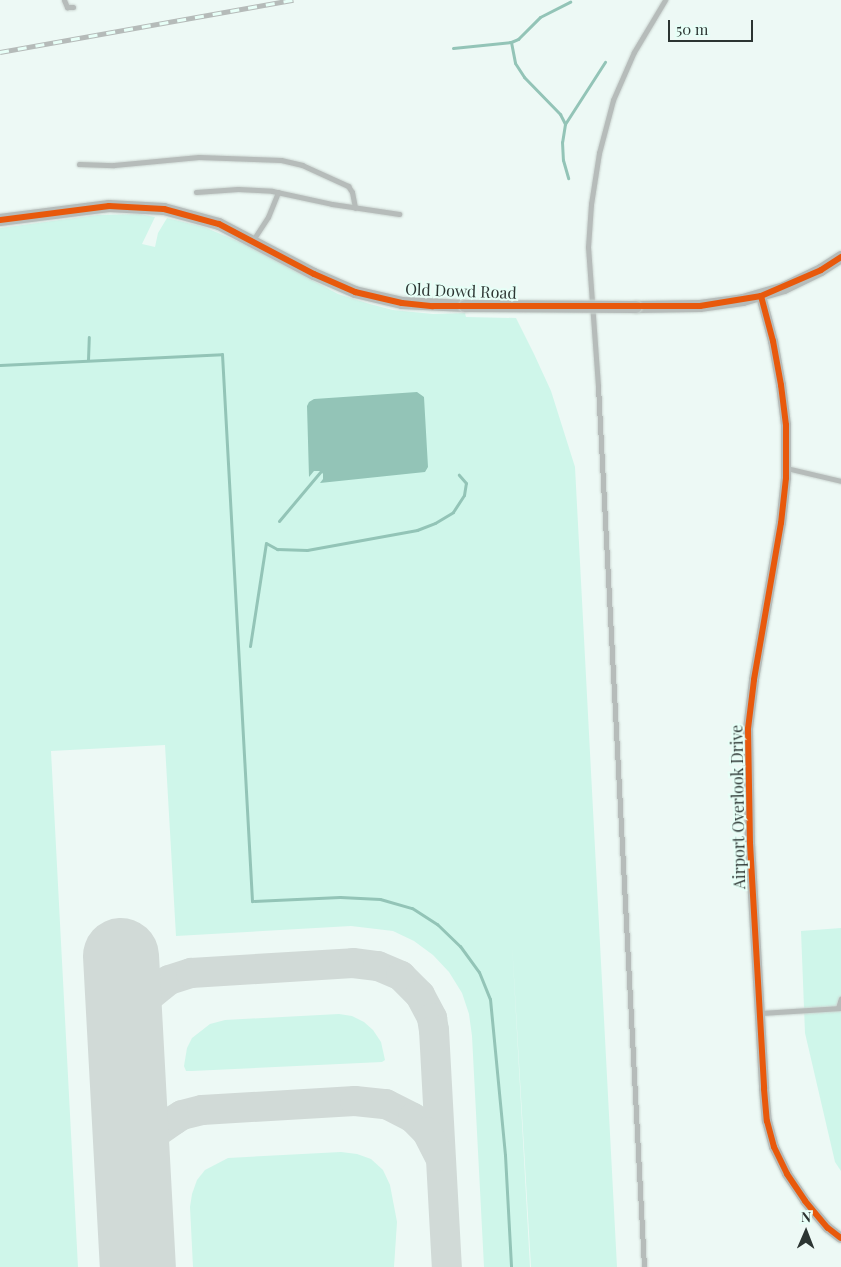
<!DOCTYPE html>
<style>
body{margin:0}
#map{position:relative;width:841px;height:1267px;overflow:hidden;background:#edf9f5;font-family:"Playfair Display",serif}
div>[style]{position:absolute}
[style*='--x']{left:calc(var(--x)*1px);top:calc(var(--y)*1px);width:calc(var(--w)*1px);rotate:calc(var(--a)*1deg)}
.green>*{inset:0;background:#cff6ea}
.water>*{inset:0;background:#93c4b7}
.stream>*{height:3px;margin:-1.5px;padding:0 1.5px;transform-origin:1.5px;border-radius:1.5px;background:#93c4b7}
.taxiway>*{height:30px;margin:-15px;padding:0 15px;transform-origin:15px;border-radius:15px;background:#d1dad7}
.runway>*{height:76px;margin:-38px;padding:0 38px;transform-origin:38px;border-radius:38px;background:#d1dad7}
.roads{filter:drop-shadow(0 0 1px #cbd5d1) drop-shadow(0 0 1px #cbd5d1)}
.service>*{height:5px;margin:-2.5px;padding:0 2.5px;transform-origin:2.5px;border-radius:2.5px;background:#b6bcba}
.minor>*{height:10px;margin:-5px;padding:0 5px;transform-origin:5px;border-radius:5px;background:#b6bcba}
.tertiary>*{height:12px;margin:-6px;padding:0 6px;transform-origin:6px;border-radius:6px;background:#b6bcba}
.rail>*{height:5px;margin-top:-2.5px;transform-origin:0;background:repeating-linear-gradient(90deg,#e7fff7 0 9px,#b5bbb9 0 18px);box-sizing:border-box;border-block:1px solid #b5bbb9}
.bridges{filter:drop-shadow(0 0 1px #cbd5d1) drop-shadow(0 0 1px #cbd5d1)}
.tertiary-bridge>*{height:12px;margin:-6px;padding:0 6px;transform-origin:6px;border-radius:6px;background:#b6bcba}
.cycleway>*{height:6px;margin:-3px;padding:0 3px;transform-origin:3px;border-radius:3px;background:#e8590c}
span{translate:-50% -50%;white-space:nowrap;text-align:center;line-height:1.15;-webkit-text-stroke:4px #e7fff7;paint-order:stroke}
.street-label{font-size:16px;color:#2c3532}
.north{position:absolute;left:781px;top:1207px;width:50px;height:50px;-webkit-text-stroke:4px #e7fff7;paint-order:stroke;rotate:1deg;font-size:14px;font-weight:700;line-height:20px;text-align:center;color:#2c3532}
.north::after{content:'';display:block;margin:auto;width:18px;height:22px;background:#2c3532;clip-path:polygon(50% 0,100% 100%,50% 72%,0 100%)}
.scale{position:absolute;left:668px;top:20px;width:85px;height:22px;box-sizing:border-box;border:2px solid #2c3532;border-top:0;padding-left:6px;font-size:15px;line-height:18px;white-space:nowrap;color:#2c3532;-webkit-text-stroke:4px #e7fff7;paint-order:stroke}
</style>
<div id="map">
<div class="green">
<i style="clip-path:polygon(140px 214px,155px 217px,142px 244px,155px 247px,158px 233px,167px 218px,204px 227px,249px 246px,338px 294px,370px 304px,393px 310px,433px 314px,465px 313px,466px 317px,516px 318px,534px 354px,551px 391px,575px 467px,617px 1267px,531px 1267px,512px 943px,530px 1267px,484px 1267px,472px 1036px,469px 1014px,462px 993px,449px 972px,433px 955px,414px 941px,393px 931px,351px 926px,176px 936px,165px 745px,51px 751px,78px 1267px,0 1267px,0 228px,97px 215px)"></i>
<i style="clip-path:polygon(841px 928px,841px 1171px,835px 1162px,805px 1033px,801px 931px)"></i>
<i style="clip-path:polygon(339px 1014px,352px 1016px,364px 1022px,373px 1030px,381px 1042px,385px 1060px,382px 1062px,192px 1071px,186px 1071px,184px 1066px,187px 1048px,192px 1038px,210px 1024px,225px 1020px)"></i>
<i style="clip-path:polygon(341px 1152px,357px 1154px,371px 1159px,383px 1170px,390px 1185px,397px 1222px,394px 1267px,193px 1267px,190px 1207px,192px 1194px,197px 1180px,205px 1170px,228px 1158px)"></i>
</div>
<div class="water">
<i style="clip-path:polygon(417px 392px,424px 397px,428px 467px,425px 472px,320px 483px,323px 479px,323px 474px,321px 471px,314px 471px,309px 477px,307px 406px,309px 402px,314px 399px)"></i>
</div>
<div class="stream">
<i style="--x:511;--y:42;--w:21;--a:79"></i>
<i style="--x:515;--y:63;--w:17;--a:57"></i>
<i style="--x:524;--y:77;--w:52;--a:45.8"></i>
<i style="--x:560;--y:114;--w:11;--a:63"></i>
<i style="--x:565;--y:124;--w:18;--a:99"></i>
<i style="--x:562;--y:142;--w:18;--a:87"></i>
<i style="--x:563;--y:160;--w:19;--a:74"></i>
<i style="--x:453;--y:48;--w:58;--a:-5.9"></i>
<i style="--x:511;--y:42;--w:8;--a:-23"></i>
<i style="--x:518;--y:39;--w:31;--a:-45"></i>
<i style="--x:540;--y:17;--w:34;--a:-27"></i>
<i style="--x:565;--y:124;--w:74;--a:-57.2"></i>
<i style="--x:88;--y:360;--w:23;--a:-88"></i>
<i style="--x:0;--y:365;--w:222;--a:-2.8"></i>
<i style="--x:222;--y:354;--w:548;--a:86.86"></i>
<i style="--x:252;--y:901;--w:88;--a:-2.6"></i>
<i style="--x:340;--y:897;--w:40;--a:2.9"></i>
<i style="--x:380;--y:899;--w:33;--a:16"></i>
<i style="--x:412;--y:908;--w:30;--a:33"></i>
<i style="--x:437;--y:924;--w:32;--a:44"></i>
<i style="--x:460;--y:946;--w:32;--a:54"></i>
<i style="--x:479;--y:972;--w:29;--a:68"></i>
<i style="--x:490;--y:999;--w:157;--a:84.5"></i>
<i style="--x:505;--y:1155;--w:112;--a:86.9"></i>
<i style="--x:279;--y:521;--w:65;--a:-50"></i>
<i style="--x:250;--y:646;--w:104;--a:-81.2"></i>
<i style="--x:266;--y:543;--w:13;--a:29"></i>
<i style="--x:277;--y:549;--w:30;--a:2"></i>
<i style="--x:307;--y:550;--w:112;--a:-10.3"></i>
<i style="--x:417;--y:530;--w:19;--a:-21"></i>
<i style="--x:435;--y:523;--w:21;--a:-31"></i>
<i style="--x:453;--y:512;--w:20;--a:-57"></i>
<i style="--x:464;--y:495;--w:12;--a:-81"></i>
<i style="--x:466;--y:483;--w:11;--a:-131"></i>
</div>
<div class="taxiway">
<i style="--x:126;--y:1047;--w:25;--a:-81"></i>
<i style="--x:130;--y:1022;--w:25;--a:-58"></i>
<i style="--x:143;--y:1001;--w:33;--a:-39"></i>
<i style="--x:169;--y:980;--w:23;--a:-18"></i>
<i style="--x:191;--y:973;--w:162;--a:-3.5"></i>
<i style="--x:353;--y:963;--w:25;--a:7"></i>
<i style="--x:378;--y:966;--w:25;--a:23"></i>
<i style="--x:401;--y:976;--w:27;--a:45"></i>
<i style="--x:420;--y:995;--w:26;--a:62"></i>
<i style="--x:432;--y:1018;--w:12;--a:81"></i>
<i style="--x:434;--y:1030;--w:237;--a:86.9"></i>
<i style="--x:134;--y:1203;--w:37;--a:-84"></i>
<i style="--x:138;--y:1166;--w:26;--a:-65"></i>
<i style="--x:149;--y:1142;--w:13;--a:-51"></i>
<i style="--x:157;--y:1132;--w:21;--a:-35"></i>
<i style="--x:174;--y:1120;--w:9;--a:-32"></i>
<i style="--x:182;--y:1115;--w:21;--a:-14"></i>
<i style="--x:202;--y:1110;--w:153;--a:-3.4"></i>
<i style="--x:355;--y:1101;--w:31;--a:6"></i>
<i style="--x:386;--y:1104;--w:30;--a:27"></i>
<i style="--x:413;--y:1118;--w:20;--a:45"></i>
<i style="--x:427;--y:1132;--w:27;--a:63"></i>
</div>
<div class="runway">
<i style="--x:121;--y:956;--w:311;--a:86.9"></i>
</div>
<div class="roads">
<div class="service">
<i style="--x:64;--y:0;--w:8;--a:67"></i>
<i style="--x:67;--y:7;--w:6;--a:0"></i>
<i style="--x:79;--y:164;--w:35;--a:2"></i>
<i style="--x:114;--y:165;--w:85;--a:-5.4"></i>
<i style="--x:199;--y:157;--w:82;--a:2.1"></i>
<i style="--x:281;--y:160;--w:22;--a:13"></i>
<i style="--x:302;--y:165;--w:51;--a:24.5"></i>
<i style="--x:348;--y:186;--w:7;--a:56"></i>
<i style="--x:352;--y:192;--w:16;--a:79"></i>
<i style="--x:196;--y:192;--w:42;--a:-4.1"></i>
<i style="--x:238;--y:189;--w:34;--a:3"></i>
<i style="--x:272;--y:191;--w:61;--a:12.2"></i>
<i style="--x:332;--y:204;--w:68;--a:8.5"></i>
<i style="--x:253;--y:240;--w:27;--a:-57"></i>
<i style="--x:268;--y:217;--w:27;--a:-68"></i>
<i style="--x:786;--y:468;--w:57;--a:13.3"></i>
<i style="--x:838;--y:1008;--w:10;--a:-73"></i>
<i style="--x:761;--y:1013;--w:80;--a:-3.6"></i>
<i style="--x:644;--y:1267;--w:882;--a:-92.99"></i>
<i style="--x:598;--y:386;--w:139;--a:-94.1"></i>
<i style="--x:588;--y:247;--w:43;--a:-86"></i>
<i style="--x:591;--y:204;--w:52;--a:-81.1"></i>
<i style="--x:599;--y:153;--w:55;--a:-75.2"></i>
<i style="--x:613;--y:100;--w:52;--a:-66.4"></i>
<i style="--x:634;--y:52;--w:61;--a:-59.2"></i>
</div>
<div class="minor">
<i style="--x:761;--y:296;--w:47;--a:75.1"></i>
<i style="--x:773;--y:341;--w:45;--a:79.7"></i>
<i style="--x:781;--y:385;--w:40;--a:82.9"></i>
<i style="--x:786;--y:425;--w:53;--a:90"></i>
<i style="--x:786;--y:478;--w:45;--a:96.3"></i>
<i style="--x:781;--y:523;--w:159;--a:99.8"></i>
<i style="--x:754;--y:680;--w:49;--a:97"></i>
<i style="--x:748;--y:729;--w:114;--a:89"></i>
<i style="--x:750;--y:843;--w:246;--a:86.7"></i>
<i style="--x:764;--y:1089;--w:32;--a:85"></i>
<i style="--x:767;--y:1121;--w:27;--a:75"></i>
<i style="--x:774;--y:1147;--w:30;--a:64"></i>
<i style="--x:787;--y:1174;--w:32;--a:56"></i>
<i style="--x:805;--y:1201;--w:35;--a:50"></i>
<i style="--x:828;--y:1228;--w:16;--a:38"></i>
</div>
<div class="tertiary">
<i style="--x:0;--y:220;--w:110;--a:-7.3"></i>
<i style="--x:109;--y:206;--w:55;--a:3.1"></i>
<i style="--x:164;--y:209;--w:57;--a:15.3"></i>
<i style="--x:219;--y:224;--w:107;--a:27.8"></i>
<i style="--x:314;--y:274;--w:45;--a:23.7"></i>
<i style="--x:355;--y:292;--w:48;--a:13.2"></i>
<i style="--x:402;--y:303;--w:63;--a:2.7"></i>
<i style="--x:636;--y:307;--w:64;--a:-0.9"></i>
<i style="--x:700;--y:306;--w:43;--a:-7.9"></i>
<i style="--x:743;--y:300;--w:43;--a:-16.3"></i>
<i style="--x:784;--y:288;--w:41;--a:-25.9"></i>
<i style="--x:821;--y:270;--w:24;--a:-33"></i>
</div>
</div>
<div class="rail">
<i style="--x:0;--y:52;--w:298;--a:-10.1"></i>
</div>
<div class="bridges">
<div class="tertiary-bridge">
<i style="--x:465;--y:306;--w:171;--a:0.3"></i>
</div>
</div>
<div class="cycleway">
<i style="--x:0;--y:220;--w:110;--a:-7.3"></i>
<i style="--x:109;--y:206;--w:55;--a:3.1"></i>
<i style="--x:164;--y:209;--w:57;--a:15.3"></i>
<i style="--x:219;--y:224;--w:107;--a:27.8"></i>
<i style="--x:314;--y:274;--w:45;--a:23.7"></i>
<i style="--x:355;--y:292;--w:48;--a:13.2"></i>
<i style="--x:402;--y:303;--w:31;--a:6"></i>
<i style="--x:433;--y:306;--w:267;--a:0"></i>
<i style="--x:700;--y:306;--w:62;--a:-9.3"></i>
<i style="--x:761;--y:296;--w:65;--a:-23.4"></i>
<i style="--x:821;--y:270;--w:24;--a:-33"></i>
<i style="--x:761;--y:296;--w:47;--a:75.1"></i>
<i style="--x:773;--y:341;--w:45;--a:79.7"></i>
<i style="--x:781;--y:385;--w:40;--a:82.9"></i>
<i style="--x:786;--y:425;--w:53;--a:90"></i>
<i style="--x:786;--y:478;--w:45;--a:96.3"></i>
<i style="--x:781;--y:523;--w:159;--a:99.8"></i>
<i style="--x:754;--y:680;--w:49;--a:97"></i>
<i style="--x:748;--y:729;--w:114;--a:89"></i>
<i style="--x:750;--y:843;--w:246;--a:86.7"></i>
<i style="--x:764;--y:1089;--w:32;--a:85"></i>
<i style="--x:767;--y:1121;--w:27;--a:75"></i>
<i style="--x:774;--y:1147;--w:30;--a:64"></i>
<i style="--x:787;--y:1174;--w:32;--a:56"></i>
<i style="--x:805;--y:1201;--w:35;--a:50"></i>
<i style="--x:828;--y:1228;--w:16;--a:38"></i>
</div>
<div class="street-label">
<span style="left:461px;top:291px;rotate:2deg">Old Dowd Road</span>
<span style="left:738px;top:807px;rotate:-91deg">Airport Overlook Drive</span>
</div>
<div class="north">N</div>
<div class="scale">50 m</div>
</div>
